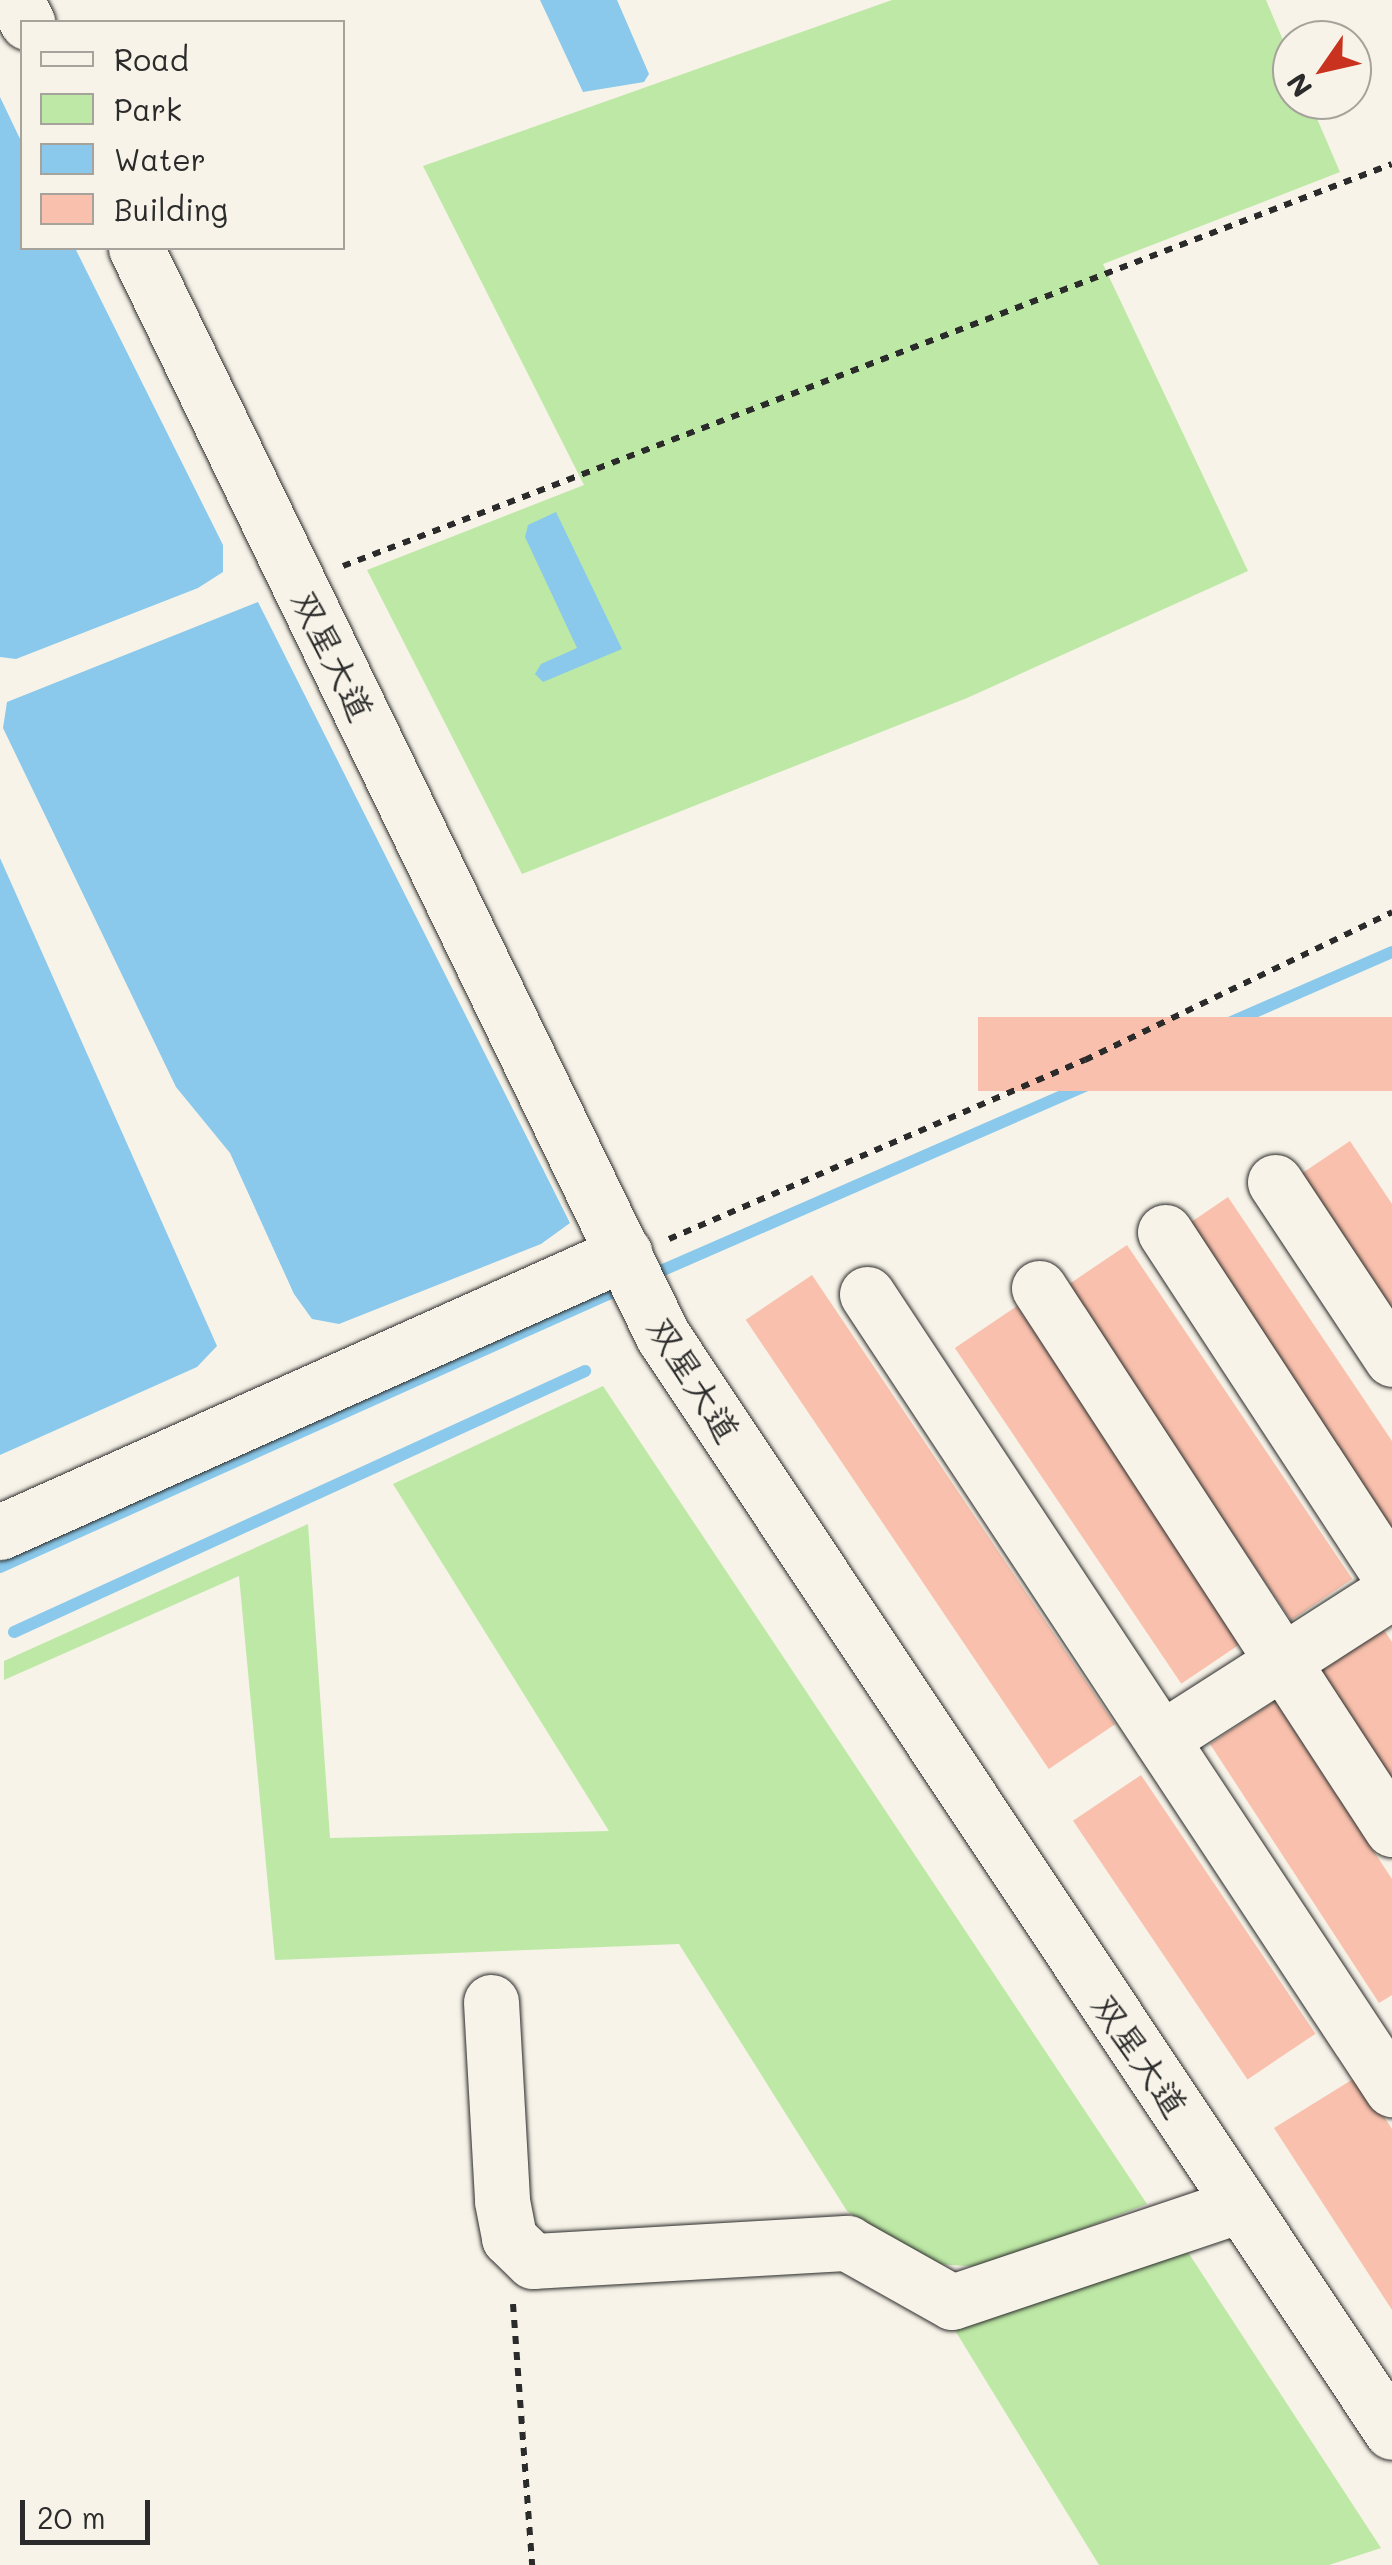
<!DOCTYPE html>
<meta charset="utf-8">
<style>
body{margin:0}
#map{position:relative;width:1392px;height:2565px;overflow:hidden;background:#f7f3e8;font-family:Mali,"LXGW WenKai TC",sans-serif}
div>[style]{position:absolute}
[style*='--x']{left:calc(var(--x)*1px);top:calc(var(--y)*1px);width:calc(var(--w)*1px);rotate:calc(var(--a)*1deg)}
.green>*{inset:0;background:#bde8a5}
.water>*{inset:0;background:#8ac9eb}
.stream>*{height:12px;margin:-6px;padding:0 6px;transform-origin:6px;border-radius:6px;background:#8ac9eb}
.building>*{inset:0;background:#f9c1ad;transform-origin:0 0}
.path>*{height:6px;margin-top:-3px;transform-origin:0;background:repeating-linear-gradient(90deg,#2b2b2b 0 8px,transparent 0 16px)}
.roads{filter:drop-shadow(0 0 2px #2b2b2b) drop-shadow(0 0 2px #2b2b2b)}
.minor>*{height:55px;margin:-27.5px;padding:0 27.5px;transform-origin:27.5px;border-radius:27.5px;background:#f7f3e8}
span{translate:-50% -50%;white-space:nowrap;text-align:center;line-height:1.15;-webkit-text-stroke:10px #f7f3e8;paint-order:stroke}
.street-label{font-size:35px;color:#2b2b2b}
.legend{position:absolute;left:20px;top:20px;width:325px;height:230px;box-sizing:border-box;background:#f7f3e8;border:2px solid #a5a39c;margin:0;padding:12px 18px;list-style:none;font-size:30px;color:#2b2b2b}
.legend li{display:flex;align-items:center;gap:20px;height:50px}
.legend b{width:50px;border:2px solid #a5a39c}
.north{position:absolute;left:1272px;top:20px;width:100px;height:100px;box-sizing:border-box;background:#f7f3e8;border:2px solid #a5a39c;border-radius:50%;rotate:236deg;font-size:28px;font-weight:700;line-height:40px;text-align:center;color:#2b2b2b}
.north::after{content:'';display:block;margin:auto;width:35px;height:45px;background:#c8321e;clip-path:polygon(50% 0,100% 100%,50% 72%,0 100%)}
.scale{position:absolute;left:20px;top:2500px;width:130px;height:45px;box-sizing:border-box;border:5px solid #2b2b2b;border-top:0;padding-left:12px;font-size:30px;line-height:35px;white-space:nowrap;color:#2b2b2b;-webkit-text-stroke:8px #f7f3e8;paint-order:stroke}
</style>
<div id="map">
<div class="green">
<i style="clip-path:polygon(892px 0,1266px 0,1292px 61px,1292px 100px,1309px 100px,1340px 172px,1103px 264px,1248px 571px,967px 698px,522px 874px,367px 570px,584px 485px,423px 166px)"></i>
<i style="clip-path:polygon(603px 1386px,1147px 2204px,984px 2267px,919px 2263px,847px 2211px,679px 1944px,275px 1960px,239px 1576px,4px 1680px,4px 1661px,308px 1524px,330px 1838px,609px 1831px,393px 1484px)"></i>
<i style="clip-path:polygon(1182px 2243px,1381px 2548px,1329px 2565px,1099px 2565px,948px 2319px)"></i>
</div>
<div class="water">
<i style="clip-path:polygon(540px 0,617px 0,649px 74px,644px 82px,583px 92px)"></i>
<i style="clip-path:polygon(0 97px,22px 143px,22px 248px,75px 248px,223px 545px,223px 572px,198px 588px,16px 659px,0 657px)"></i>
<i style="clip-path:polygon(556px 512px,622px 649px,543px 682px,535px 674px,541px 664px,577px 648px,525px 537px,528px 525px)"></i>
<i style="clip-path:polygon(258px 602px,570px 1223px,541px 1244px,339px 1324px,312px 1319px,294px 1294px,230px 1153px,176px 1087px,3px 728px,7px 702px)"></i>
<i style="clip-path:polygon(0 858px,217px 1346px,197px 1367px,0 1455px)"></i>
</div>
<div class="stream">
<i style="--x:647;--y:1277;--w:813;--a:-23.57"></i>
<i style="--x:0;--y:1567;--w:684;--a:-24.17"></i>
<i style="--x:14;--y:1632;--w:628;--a:-24.56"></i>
</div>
<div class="building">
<i style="left:1392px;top:1017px;width:74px;height:414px;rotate:90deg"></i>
<i style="clip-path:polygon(1350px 1141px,1392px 1204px,1392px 1316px,1298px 1176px)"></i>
<i style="clip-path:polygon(1228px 1197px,1392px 1441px,1392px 1550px,1178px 1231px)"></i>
<i style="left:1127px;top:1245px;width:403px;height:74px;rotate:56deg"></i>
<i style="left:812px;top:1275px;width:542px;height:80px;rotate:56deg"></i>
<i style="left:1017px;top:1306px;width:405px;height:75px;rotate:56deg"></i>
<i style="clip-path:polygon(1384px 1630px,1392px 1642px,1392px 1785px,1318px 1673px)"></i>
<i style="clip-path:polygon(1275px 1701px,1392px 1879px,1392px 1995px,1379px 2003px,1210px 1744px)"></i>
<i style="left:1141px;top:1775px;width:312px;height:82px;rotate:56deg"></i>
<i style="clip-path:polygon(1358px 2076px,1392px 2129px,1392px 2310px,1274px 2128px)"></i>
</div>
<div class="path">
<i style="--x:343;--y:566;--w:1123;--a:-20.97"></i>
<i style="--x:669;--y:1239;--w:453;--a:-23.3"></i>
<i style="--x:1085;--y:1060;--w:341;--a:-25.7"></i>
<i style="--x:513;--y:2304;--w:262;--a:85.8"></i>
</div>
<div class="roads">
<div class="minor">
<i style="--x:16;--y:0;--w:25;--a:63"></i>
<i style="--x:136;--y:248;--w:1209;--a:64.16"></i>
<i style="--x:663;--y:1336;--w:1316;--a:56.37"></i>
<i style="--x:1275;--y:1182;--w:212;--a:56.5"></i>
<i style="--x:1165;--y:1232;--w:415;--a:56.8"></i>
<i style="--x:1039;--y:1288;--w:646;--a:56.88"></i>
<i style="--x:867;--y:1294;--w:953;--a:56.56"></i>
<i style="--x:0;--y:1532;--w:684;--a:-24.09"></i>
<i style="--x:1161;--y:1739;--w:274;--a:-32.6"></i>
<i style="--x:491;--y:2002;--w:199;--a:86.8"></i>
<i style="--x:502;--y:2201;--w:38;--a:79"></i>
<i style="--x:509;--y:2238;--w:33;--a:44"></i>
<i style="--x:533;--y:2261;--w:315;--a:-3.3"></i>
<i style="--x:847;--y:2243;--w:120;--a:29.3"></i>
<i style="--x:952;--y:2302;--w:305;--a:-18.6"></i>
</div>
</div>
<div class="street-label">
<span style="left:334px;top:655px;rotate:64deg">双星大道</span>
<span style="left:695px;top:1379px;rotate:58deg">双星大道</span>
<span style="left:1141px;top:2055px;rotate:56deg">双星大道</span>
</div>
<ul class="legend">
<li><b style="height:12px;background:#f7f3e8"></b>Road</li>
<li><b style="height:28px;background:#bde8a5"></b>Park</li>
<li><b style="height:28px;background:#8ac9eb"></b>Water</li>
<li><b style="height:28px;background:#f9c1ad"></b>Building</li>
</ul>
<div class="north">N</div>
<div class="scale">20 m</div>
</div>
